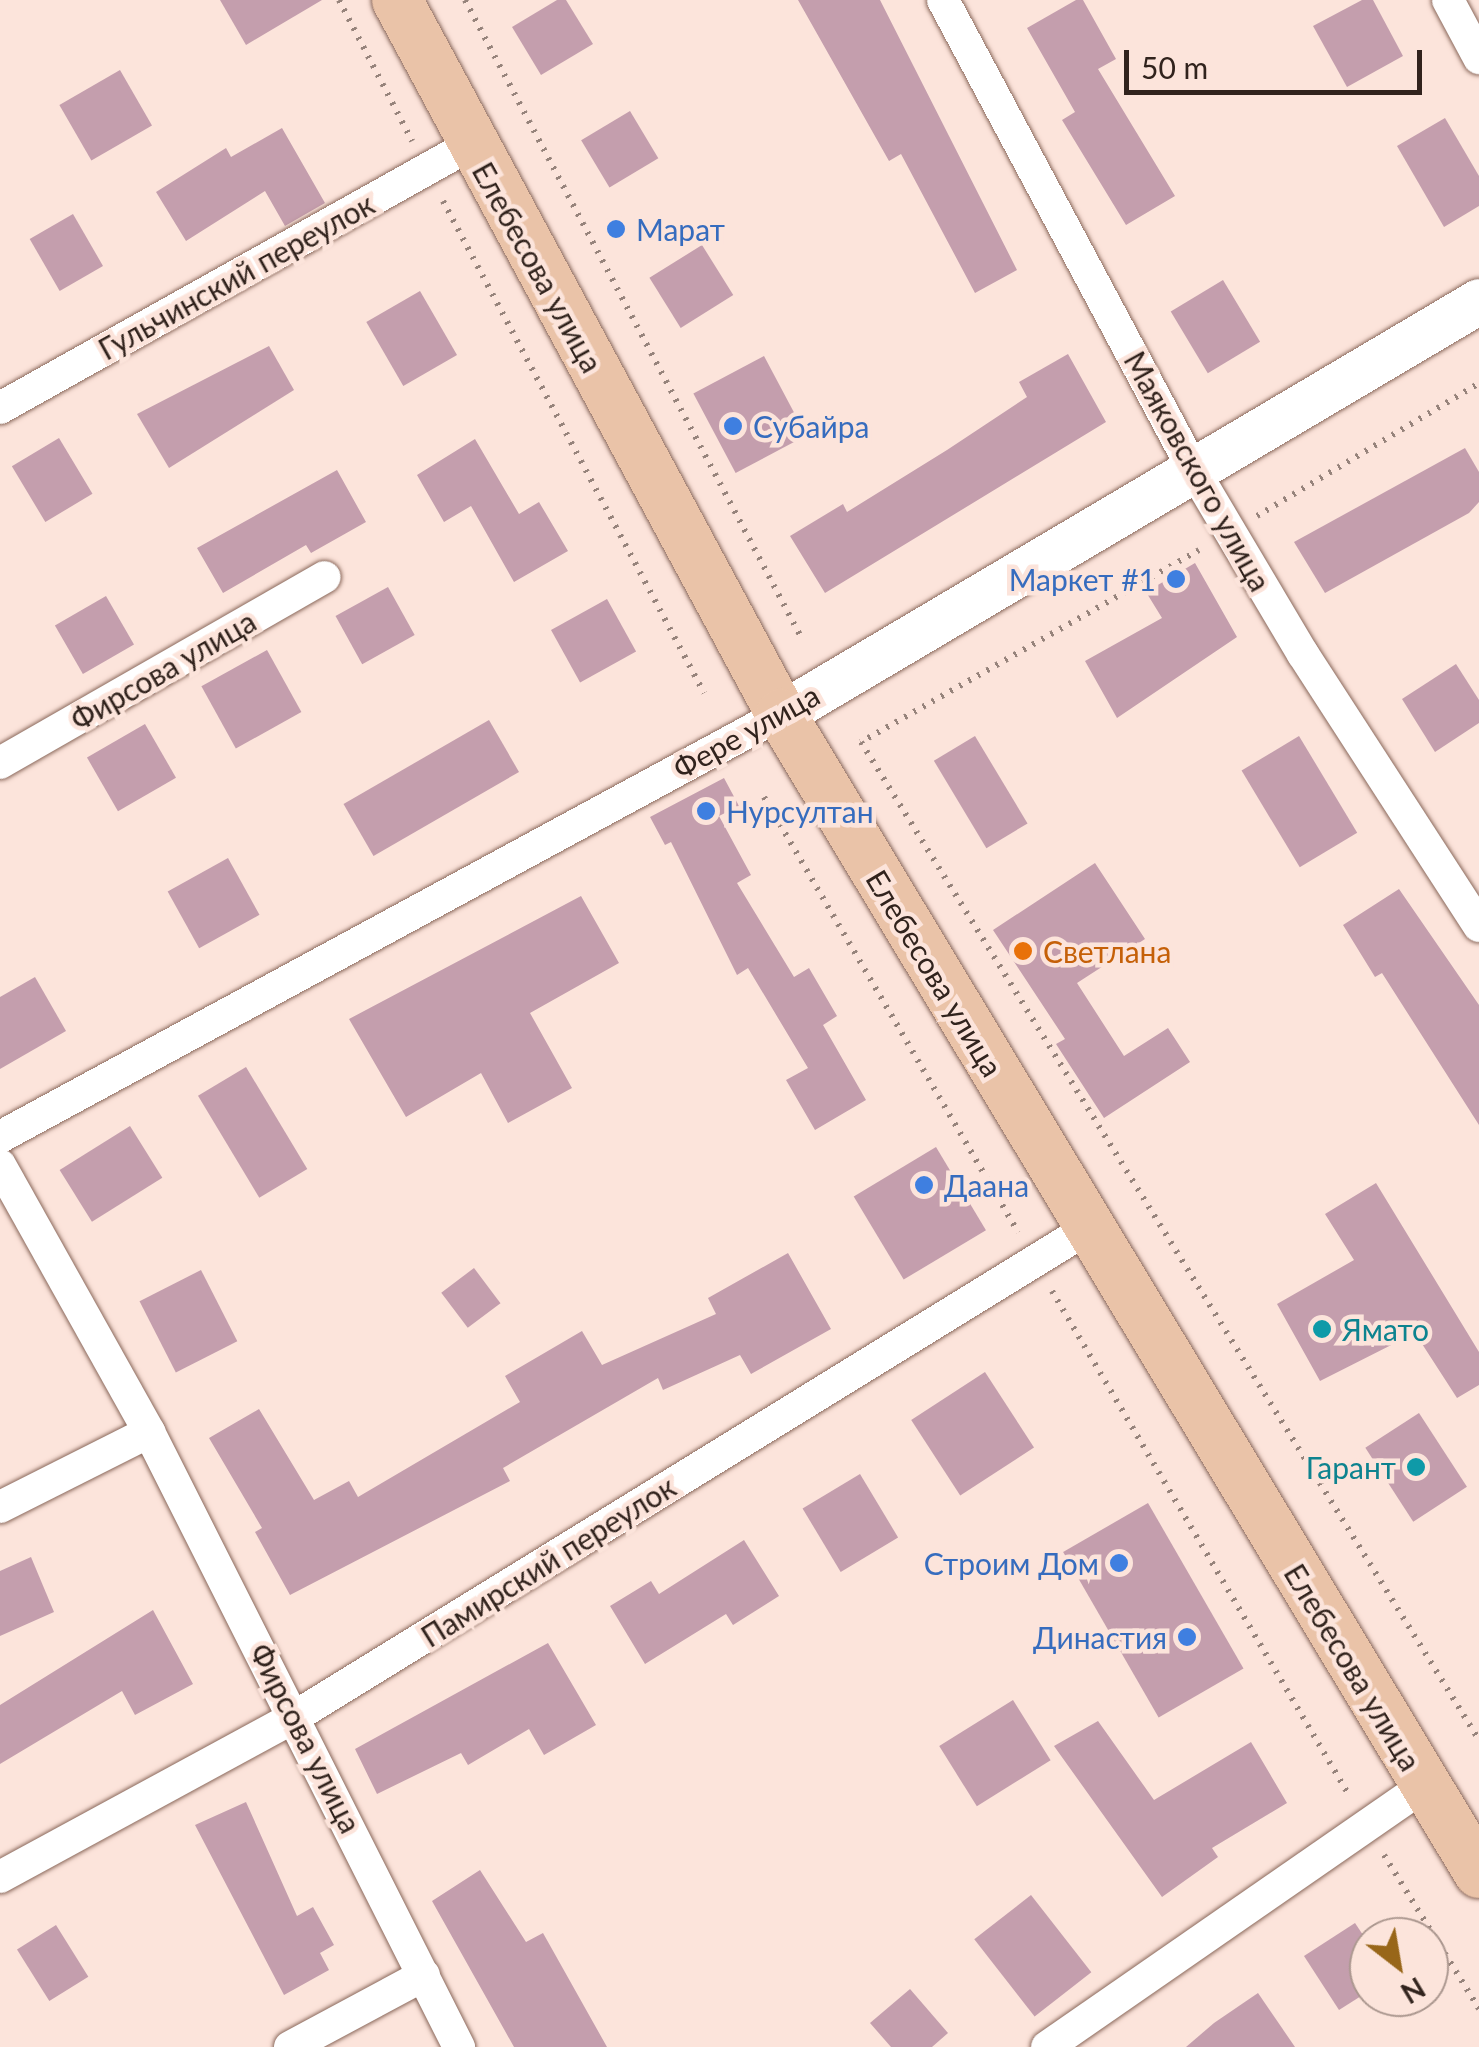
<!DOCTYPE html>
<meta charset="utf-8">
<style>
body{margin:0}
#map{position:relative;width:1479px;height:2047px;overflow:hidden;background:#fce4db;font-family:Lato,sans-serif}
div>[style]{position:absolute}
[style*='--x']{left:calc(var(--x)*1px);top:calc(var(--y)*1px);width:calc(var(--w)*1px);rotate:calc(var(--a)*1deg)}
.building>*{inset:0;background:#c49ead;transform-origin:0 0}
.path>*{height:6px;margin-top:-3px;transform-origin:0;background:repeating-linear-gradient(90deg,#96837b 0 2.5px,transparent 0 10.5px)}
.roads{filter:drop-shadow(0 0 2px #8a685b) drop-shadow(0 0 2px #8a685b)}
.street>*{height:32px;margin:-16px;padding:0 16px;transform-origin:16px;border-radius:16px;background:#fff}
.secondary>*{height:45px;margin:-22.5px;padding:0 22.5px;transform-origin:22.5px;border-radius:22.5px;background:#fff}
.primary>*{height:50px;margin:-25px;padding:0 25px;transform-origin:25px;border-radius:25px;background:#eac3a8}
.dots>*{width:28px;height:28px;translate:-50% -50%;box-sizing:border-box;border:5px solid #fce4db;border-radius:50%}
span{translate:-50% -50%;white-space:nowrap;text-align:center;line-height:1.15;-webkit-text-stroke:9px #fce4db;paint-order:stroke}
.shop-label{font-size:30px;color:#366cbe}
.left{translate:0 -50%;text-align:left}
.right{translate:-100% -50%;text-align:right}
.street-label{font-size:30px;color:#31231d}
.food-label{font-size:30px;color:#c56008}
.culture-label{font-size:30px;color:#0d838f}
.north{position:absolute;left:1349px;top:1917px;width:100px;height:100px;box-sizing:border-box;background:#fce4db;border:2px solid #ab978f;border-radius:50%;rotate:149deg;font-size:28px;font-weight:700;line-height:40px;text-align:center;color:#31231d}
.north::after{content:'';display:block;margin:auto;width:35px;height:45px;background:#986619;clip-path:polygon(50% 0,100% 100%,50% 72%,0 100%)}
.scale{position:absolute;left:1124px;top:50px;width:298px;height:45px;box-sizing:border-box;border:5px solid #31231d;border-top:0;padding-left:12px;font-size:30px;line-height:35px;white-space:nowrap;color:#31231d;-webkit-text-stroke:8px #fce4db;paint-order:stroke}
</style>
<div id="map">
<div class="building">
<i style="clip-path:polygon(220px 0,322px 0,246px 45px)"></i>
<i style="clip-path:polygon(557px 0,566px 0,593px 44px,541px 75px,512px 27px)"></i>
<i style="clip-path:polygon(798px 0,880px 0,1017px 270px,975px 293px,901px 154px,889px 161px)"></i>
<i style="clip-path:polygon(1076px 0,1083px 0,1116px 59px,1098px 69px,1175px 196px,1126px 225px,1062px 120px,1075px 112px,1027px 28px)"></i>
<i style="clip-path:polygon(1362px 0,1373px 0,1403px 56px,1347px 87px,1313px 26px)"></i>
<i style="left:120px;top:70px;width:64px;height:70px;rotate:60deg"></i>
<i style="left:630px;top:111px;width:55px;height:57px;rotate:59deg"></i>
<i style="clip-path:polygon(1445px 118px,1479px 176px,1479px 206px,1444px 227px,1397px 146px)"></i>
<i style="clip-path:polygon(282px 128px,325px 203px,285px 226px,265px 191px,186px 241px,156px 192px,226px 148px,231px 157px)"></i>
<i style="left:73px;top:214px;width:60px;height:50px;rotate:60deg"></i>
<i style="left:702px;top:245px;width:59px;height:62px;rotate:58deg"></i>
<i style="left:1223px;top:280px;width:72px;height:61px;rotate:59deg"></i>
<i style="left:420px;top:291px;width:74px;height:62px;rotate:60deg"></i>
<i style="clip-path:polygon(269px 346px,294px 390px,169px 468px,137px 414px)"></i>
<i style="clip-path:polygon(1068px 354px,1106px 422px,825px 593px,790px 536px,843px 504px,847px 512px,947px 450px,1027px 397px,1019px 382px)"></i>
<i style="left:764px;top:356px;width:90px;height:80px;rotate:62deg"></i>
<i style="left:59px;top:438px;width:65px;height:55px;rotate:59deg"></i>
<i style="clip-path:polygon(475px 439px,519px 514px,539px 502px,568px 551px,514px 582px,471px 506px,444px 522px,417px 475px)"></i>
<i style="clip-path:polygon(1465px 448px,1479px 472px,1479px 502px,1469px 513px,1325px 593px,1294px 542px)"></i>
<i style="clip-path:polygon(337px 470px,366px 522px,311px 553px,306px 545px,223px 593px,197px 548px)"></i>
<i style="clip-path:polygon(1195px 563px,1237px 637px,1117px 718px,1085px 661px,1162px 618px,1146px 592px)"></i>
<i style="left:388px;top:587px;width:55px;height:60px;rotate:61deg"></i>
<i style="left:106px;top:596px;width:56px;height:59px;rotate:60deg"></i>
<i style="left:607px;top:599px;width:60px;height:64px;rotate:61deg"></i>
<i style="left:267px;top:650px;width:71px;height:75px;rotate:61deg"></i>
<i style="clip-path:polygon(1456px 664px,1479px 700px,1479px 723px,1435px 752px,1402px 699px)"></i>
<i style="left:489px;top:720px;width:60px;height:168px;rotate:60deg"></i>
<i style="left:145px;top:724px;width:62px;height:67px;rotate:60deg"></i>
<i style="left:975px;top:736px;width:102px;height:48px;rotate:59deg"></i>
<i style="left:1299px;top:736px;width:113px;height:67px;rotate:59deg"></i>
<i style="clip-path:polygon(724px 778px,739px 806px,719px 816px,751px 875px,737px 883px,794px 977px,809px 968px,837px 1016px,823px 1025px,866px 1100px,815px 1130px,786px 1080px,808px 1068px,748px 968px,737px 975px,671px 842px,665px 845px,650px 817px)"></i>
<i style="left:228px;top:858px;width:65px;height:69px;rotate:61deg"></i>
<i style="clip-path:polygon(1095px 863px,1145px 939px,1077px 983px,1124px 1056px,1168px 1028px,1190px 1062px,1104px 1118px,1056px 1044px,1065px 1039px,993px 930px)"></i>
<i style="clip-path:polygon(1399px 889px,1479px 1005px,1479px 1125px,1382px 973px,1375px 977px,1343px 925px)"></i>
<i style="clip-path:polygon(581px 896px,619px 963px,530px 1013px,572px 1088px,508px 1123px,481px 1073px,406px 1117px,349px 1019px)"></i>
<i style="clip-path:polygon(35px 977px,66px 1031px,0 1069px,0 997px)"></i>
<i style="left:246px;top:1067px;width:119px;height:56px;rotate:59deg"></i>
<i style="left:130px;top:1126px;width:61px;height:83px;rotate:58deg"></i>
<i style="left:936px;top:1147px;width:97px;height:96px;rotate:59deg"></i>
<i style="clip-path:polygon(1376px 1183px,1479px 1352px,1479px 1385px,1457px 1398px,1415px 1333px,1320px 1381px,1277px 1304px,1354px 1260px,1325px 1214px)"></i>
<i style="clip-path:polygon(788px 1253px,831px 1329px,751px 1374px,740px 1355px,663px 1390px,658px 1378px,503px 1468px,510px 1481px,290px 1595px,255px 1532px,262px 1528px,209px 1438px,259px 1409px,314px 1500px,349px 1481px,358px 1497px,520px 1402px,505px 1376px,582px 1331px,602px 1365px,716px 1314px,708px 1298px)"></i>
<i style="left:474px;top:1268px;width:44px;height:41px;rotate:53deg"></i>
<i style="left:201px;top:1270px;width:80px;height:69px;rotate:63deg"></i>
<i style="left:985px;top:1372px;width:90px;height:88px;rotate:57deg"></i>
<i style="left:1419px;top:1413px;width:88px;height:64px;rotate:57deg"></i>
<i style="left:860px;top:1474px;width:74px;height:67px;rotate:59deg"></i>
<i style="left:1148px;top:1503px;width:191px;height:98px;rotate:60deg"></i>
<i style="clip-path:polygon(744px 1540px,779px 1596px,733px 1625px,726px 1614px,645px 1664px,610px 1606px,651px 1581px,659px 1594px)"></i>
<i style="clip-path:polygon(31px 1557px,54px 1612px,0 1636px,0 1571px)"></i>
<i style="clip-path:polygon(153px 1610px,193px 1684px,135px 1715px,122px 1691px,0 1764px,0 1705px)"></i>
<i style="clip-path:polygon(548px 1643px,596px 1725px,544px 1755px,529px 1729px,468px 1765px,461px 1753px,377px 1794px,355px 1749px)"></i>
<i style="left:1013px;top:1700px;width:71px;height:87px;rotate:58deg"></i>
<i style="clip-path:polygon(1098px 1721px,1154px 1800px,1251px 1742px,1287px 1803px,1212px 1848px,1218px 1857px,1162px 1897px,1054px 1746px)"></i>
<i style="clip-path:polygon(246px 1802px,297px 1916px,313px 1907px,334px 1945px,320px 1953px,329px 1970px,284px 1995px,195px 1825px)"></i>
<i style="clip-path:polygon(480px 1870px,526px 1942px,543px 1933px,607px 2047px,514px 2047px,432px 1901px)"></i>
<i style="left:1031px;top:1895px;width:98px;height:72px;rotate:52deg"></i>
<i style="clip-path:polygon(1355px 1923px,1369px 1944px,1369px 1991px,1339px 2010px,1304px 1956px)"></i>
<i style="left:56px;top:1925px;width:61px;height:46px;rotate:58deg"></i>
<i style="clip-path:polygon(910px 1989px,948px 2033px,932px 2047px,891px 2047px,870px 2023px)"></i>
<i style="clip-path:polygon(1258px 1993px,1295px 2047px,1186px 2047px,1214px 2023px)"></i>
</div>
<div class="path">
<i style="--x:339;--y:0;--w:159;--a:62.6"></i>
<i style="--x:465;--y:0;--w:720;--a:62.19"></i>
<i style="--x:443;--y:201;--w:557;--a:62.05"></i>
<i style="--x:1257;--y:516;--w:259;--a:-30.9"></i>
<i style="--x:1199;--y:550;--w:389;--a:150.4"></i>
<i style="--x:861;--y:742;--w:1174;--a:58.23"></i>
<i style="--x:764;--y:797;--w:504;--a:59.72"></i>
<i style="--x:1052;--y:1291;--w:587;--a:59.5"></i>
<i style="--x:1384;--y:1855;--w:181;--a:58.3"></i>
</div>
<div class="roads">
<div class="street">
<i style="--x:943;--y:0;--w:531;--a:61.94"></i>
<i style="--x:1193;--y:469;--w:215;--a:59.3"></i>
<i style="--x:1303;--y:654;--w:324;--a:57.1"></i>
<i style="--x:1448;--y:0;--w:66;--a:61.9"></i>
<i style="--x:0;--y:408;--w:541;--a:-29.22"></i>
<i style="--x:0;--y:763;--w:374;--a:-29.8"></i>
<i style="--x:0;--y:1137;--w:888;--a:-28.44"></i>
<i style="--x:0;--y:1165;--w:306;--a:60.8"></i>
<i style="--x:149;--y:1432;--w:689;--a:63.25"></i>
<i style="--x:0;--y:1507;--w:167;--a:-26.7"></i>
<i style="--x:0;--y:1877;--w:337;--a:-28.5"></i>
<i style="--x:296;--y:1716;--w:929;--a:-31.62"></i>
<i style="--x:290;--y:2047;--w:152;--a:-28.2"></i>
<i style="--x:1047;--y:2047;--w:460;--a:-34.7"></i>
</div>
<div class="secondary">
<i style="--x:781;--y:714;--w:811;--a:-30.61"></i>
</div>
<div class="primary">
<i style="--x:397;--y:0;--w:811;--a:61.73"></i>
<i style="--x:781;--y:714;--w:1353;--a:58.94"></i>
</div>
</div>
<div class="dots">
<i style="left:616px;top:229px;background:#3f7fe0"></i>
<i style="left:733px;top:426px;background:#3f7fe0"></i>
<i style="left:1176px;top:579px;background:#3f7fe0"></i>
<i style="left:706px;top:811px;background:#3f7fe0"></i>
<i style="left:1023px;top:951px;background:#e8710a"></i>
<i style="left:924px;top:1185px;background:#3f7fe0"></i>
<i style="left:1322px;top:1329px;background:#0f9aa8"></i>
<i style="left:1416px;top:1467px;background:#0f9aa8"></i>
<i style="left:1119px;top:1563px;background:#3f7fe0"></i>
<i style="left:1187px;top:1637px;background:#3f7fe0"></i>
</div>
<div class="shop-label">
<span class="left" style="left:636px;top:229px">Марат</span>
<span class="left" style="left:753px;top:426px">Субайра</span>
<span class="right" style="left:1156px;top:579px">Маркет #1</span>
<span class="left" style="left:726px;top:811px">Нурсултан</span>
<span class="left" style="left:944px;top:1185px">Даана</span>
<span class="right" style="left:1099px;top:1563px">Строим Дом</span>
<span class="right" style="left:1167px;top:1637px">Династия</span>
</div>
<div class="street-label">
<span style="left:538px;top:267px;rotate:61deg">Елебесова улица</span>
<span style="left:236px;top:276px;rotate:-29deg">Гульчинский переулок</span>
<span style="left:1198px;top:471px;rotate:61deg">Маяковского улица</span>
<span style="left:163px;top:670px;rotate:-30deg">Фирсова улица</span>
<span style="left:746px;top:731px;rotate:-29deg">Фере улица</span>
<span style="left:935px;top:973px;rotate:59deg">Елебесова улица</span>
<span style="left:548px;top:1561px;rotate:-32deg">Памирский переулок</span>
<span style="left:1353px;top:1667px;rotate:59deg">Елебесова улица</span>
<span style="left:306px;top:1738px;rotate:63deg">Фирсова улица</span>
</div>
<div class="food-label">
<span class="left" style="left:1043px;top:951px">Светлана</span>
</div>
<div class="culture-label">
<span class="left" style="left:1342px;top:1329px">Ямато</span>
<span class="right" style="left:1396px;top:1467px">Гарант</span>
</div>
<div class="north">N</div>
<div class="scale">50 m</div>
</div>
